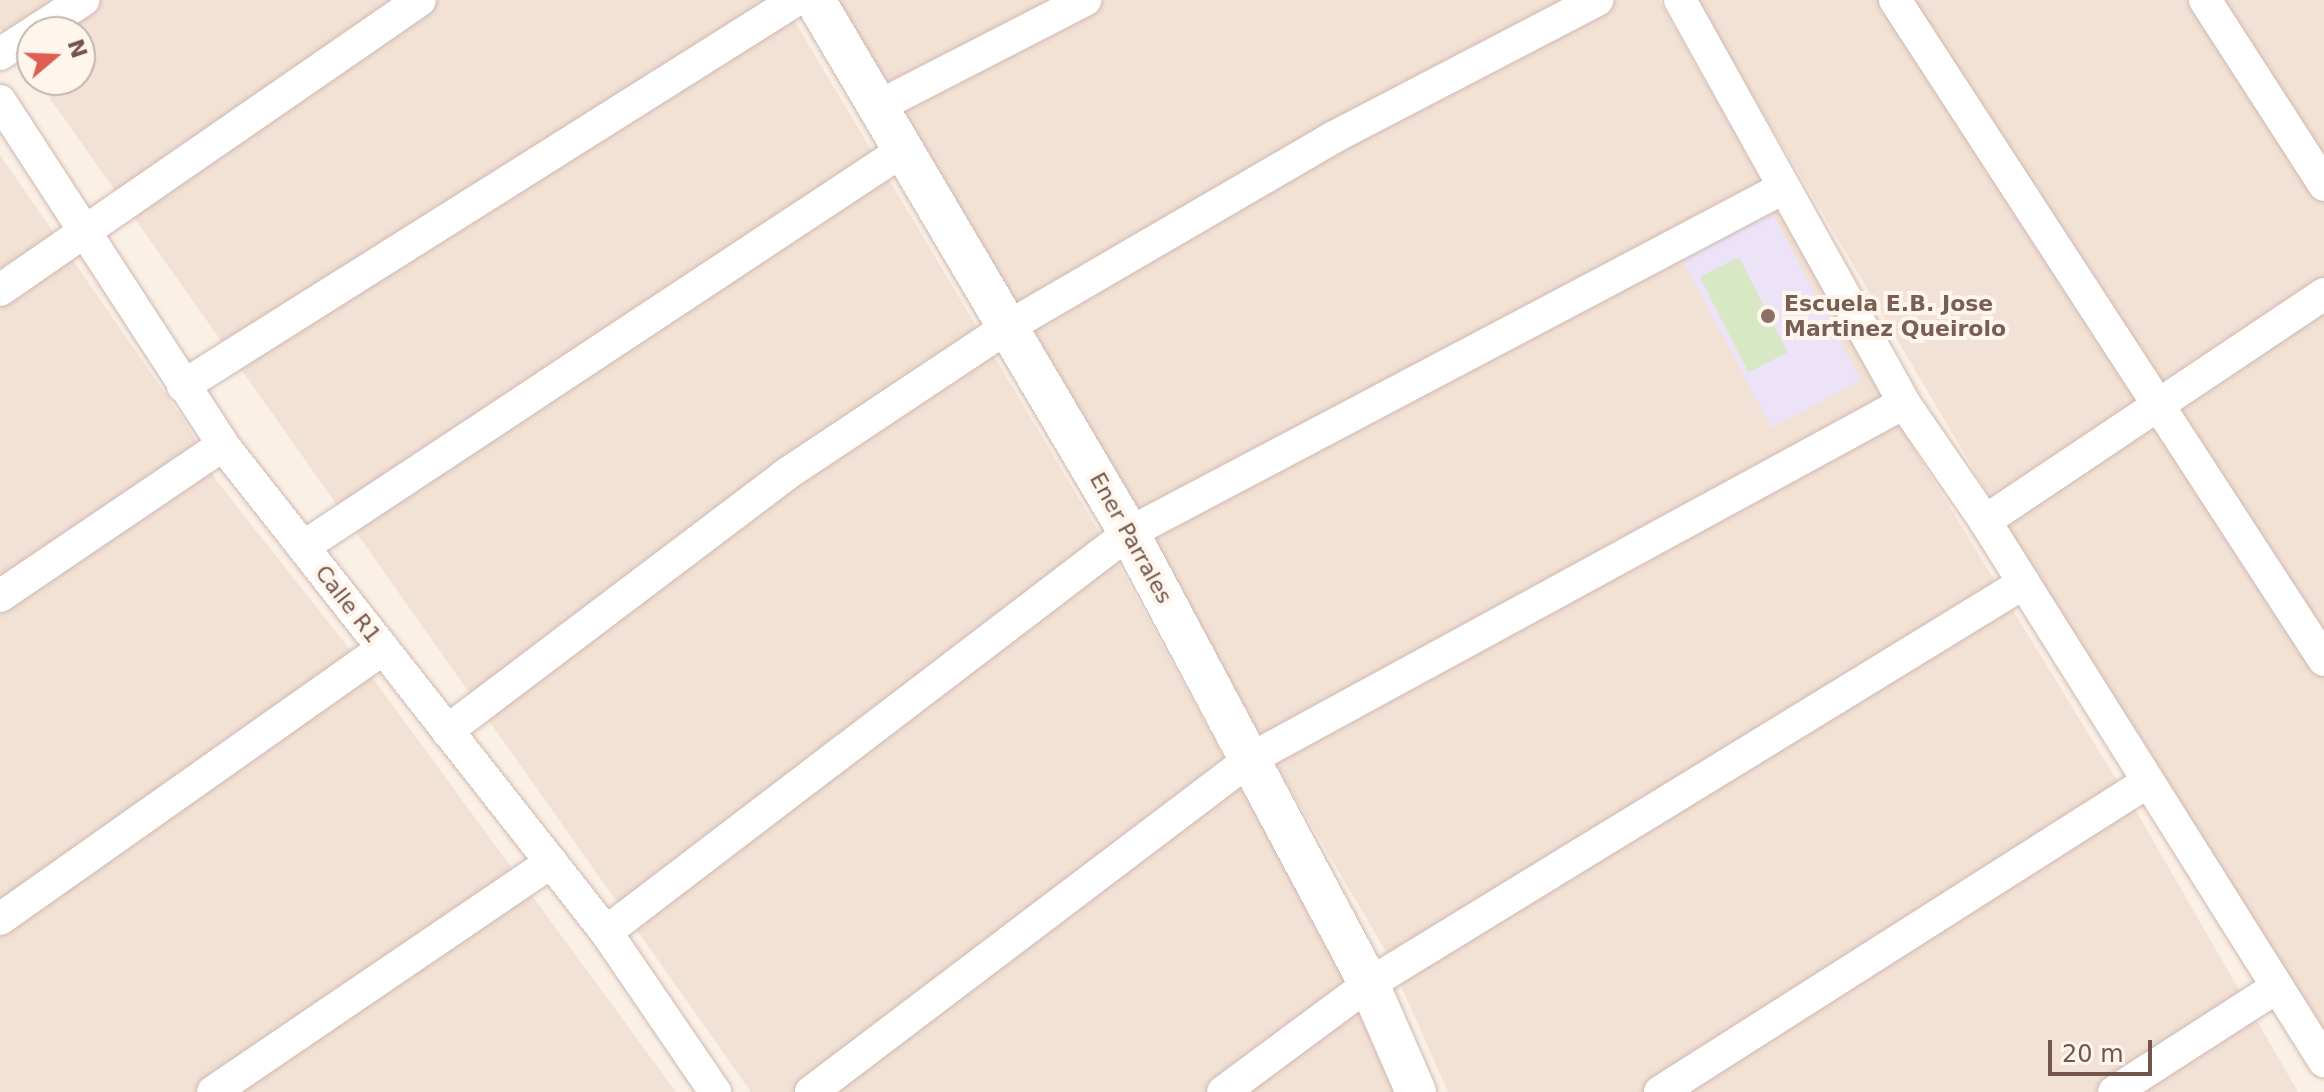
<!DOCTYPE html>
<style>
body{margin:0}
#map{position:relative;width:2324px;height:1092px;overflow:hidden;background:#fbf0e6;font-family:"DejaVu Sans",sans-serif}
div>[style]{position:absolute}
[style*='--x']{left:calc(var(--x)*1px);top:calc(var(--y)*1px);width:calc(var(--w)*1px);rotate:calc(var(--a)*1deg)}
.residential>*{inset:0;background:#f2e1d5}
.education>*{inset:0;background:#ede3f8;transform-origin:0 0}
.green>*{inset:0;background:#d8e8c5;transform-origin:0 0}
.roads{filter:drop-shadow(0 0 2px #ceb9b0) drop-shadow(0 0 2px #ceb9b0)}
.minor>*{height:32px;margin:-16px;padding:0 16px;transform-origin:16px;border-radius:16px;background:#fff}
.tertiary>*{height:40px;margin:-20px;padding:0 20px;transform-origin:20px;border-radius:20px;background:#fff}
.dots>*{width:22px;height:22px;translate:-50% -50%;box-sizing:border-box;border:4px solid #fef5ec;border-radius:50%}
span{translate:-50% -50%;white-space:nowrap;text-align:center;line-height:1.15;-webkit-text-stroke:8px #fef5ec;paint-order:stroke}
.education-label{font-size:22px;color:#785e54;font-weight:700}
.left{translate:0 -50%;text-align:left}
.street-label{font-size:22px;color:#73554c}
.north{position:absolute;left:16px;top:16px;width:80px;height:80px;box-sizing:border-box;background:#fef5ec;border:2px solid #c6b5ac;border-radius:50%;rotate:71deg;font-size:22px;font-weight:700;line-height:32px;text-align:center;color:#73554c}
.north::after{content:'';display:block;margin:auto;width:28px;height:36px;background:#df5e51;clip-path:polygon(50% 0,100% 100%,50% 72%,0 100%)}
.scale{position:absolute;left:2048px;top:1040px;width:104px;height:36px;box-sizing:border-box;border:4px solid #73554c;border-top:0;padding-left:10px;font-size:24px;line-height:28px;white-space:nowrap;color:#73554c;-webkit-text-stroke:6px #fef5ec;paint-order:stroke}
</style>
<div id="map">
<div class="residential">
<i style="clip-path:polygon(0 0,782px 0,1118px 564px,1365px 1015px,1400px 1092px,751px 1092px,37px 80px,80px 80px,80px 32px,32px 32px,32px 74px,0 28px)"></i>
<i style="clip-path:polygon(826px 0,1659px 0,1899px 424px,2140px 818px,2298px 1092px,1448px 1092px,1385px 950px)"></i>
<i style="clip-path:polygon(1697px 0,2324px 0,2324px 1064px)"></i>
<i style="clip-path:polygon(0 155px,191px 431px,216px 480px,374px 680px,676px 1092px,0 1092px)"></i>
</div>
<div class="education">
<i style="left:1766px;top:202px;width:202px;height:101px;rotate:62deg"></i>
</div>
<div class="green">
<i style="left:1739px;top:257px;width:107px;height:44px;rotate:63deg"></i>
</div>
<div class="roads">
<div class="minor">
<i style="--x:1680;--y:0;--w:461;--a:60.9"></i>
<i style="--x:1904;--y:403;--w:143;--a:55.5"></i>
<i style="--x:1985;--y:521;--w:638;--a:57.88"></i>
<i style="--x:1895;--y:0;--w:787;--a:56.98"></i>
<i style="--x:2205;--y:0;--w:220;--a:57.2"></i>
<i style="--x:34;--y:32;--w:59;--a:-33.1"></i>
<i style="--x:0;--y:54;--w:38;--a:-33"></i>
<i style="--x:0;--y:101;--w:410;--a:57"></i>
<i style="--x:223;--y:445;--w:620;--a:51.82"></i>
<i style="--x:606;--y:932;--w:194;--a:55.7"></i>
<i style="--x:879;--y:106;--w:232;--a:-27.2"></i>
<i style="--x:0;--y:290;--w:510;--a:-34.62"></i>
<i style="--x:183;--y:386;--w:724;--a:-32.2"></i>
<i style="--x:1985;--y:521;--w:408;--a:-33.8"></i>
<i style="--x:303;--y:547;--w:722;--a:-33.47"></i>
<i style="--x:0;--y:596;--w:269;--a:-34.1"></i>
<i style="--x:447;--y:731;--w:424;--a:-37.1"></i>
<i style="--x:785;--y:475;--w:271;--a:-33.6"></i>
<i style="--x:1011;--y:325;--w:374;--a:-30.2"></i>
<i style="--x:1334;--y:137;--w:297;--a:-27.5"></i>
<i style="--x:0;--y:919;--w:469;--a:-35.2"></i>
<i style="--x:606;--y:932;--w:658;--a:-37.34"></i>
<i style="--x:1129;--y:533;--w:739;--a:-27.81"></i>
<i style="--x:213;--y:1092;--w:409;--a:-34.2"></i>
<i style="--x:811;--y:1092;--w:553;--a:-37.14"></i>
<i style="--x:1252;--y:758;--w:742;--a:-28.57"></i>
<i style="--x:1223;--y:1092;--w:182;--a:-36.5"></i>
<i style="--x:1369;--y:984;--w:768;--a:-31.48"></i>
<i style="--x:1660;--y:1092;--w:576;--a:-32.45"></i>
<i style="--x:2114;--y:1092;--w:194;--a:-32.8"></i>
</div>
<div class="tertiary">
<i style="--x:815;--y:0;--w:619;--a:59.5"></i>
<i style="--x:1129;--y:533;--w:511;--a:61.98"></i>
<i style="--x:1369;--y:984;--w:118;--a:66.5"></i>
</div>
</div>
<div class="dots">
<i style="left:1768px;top:316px;background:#8d6e63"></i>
</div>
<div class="education-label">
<span class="left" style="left:1784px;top:316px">Escuela E.B. Jose<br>Martinez Queirolo</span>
</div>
<div class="street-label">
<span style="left:1131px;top:538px;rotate:61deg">Ener Parrales</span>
<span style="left:348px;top:604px;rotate:52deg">Calle R1</span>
</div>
<div class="north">N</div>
<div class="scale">20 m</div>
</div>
